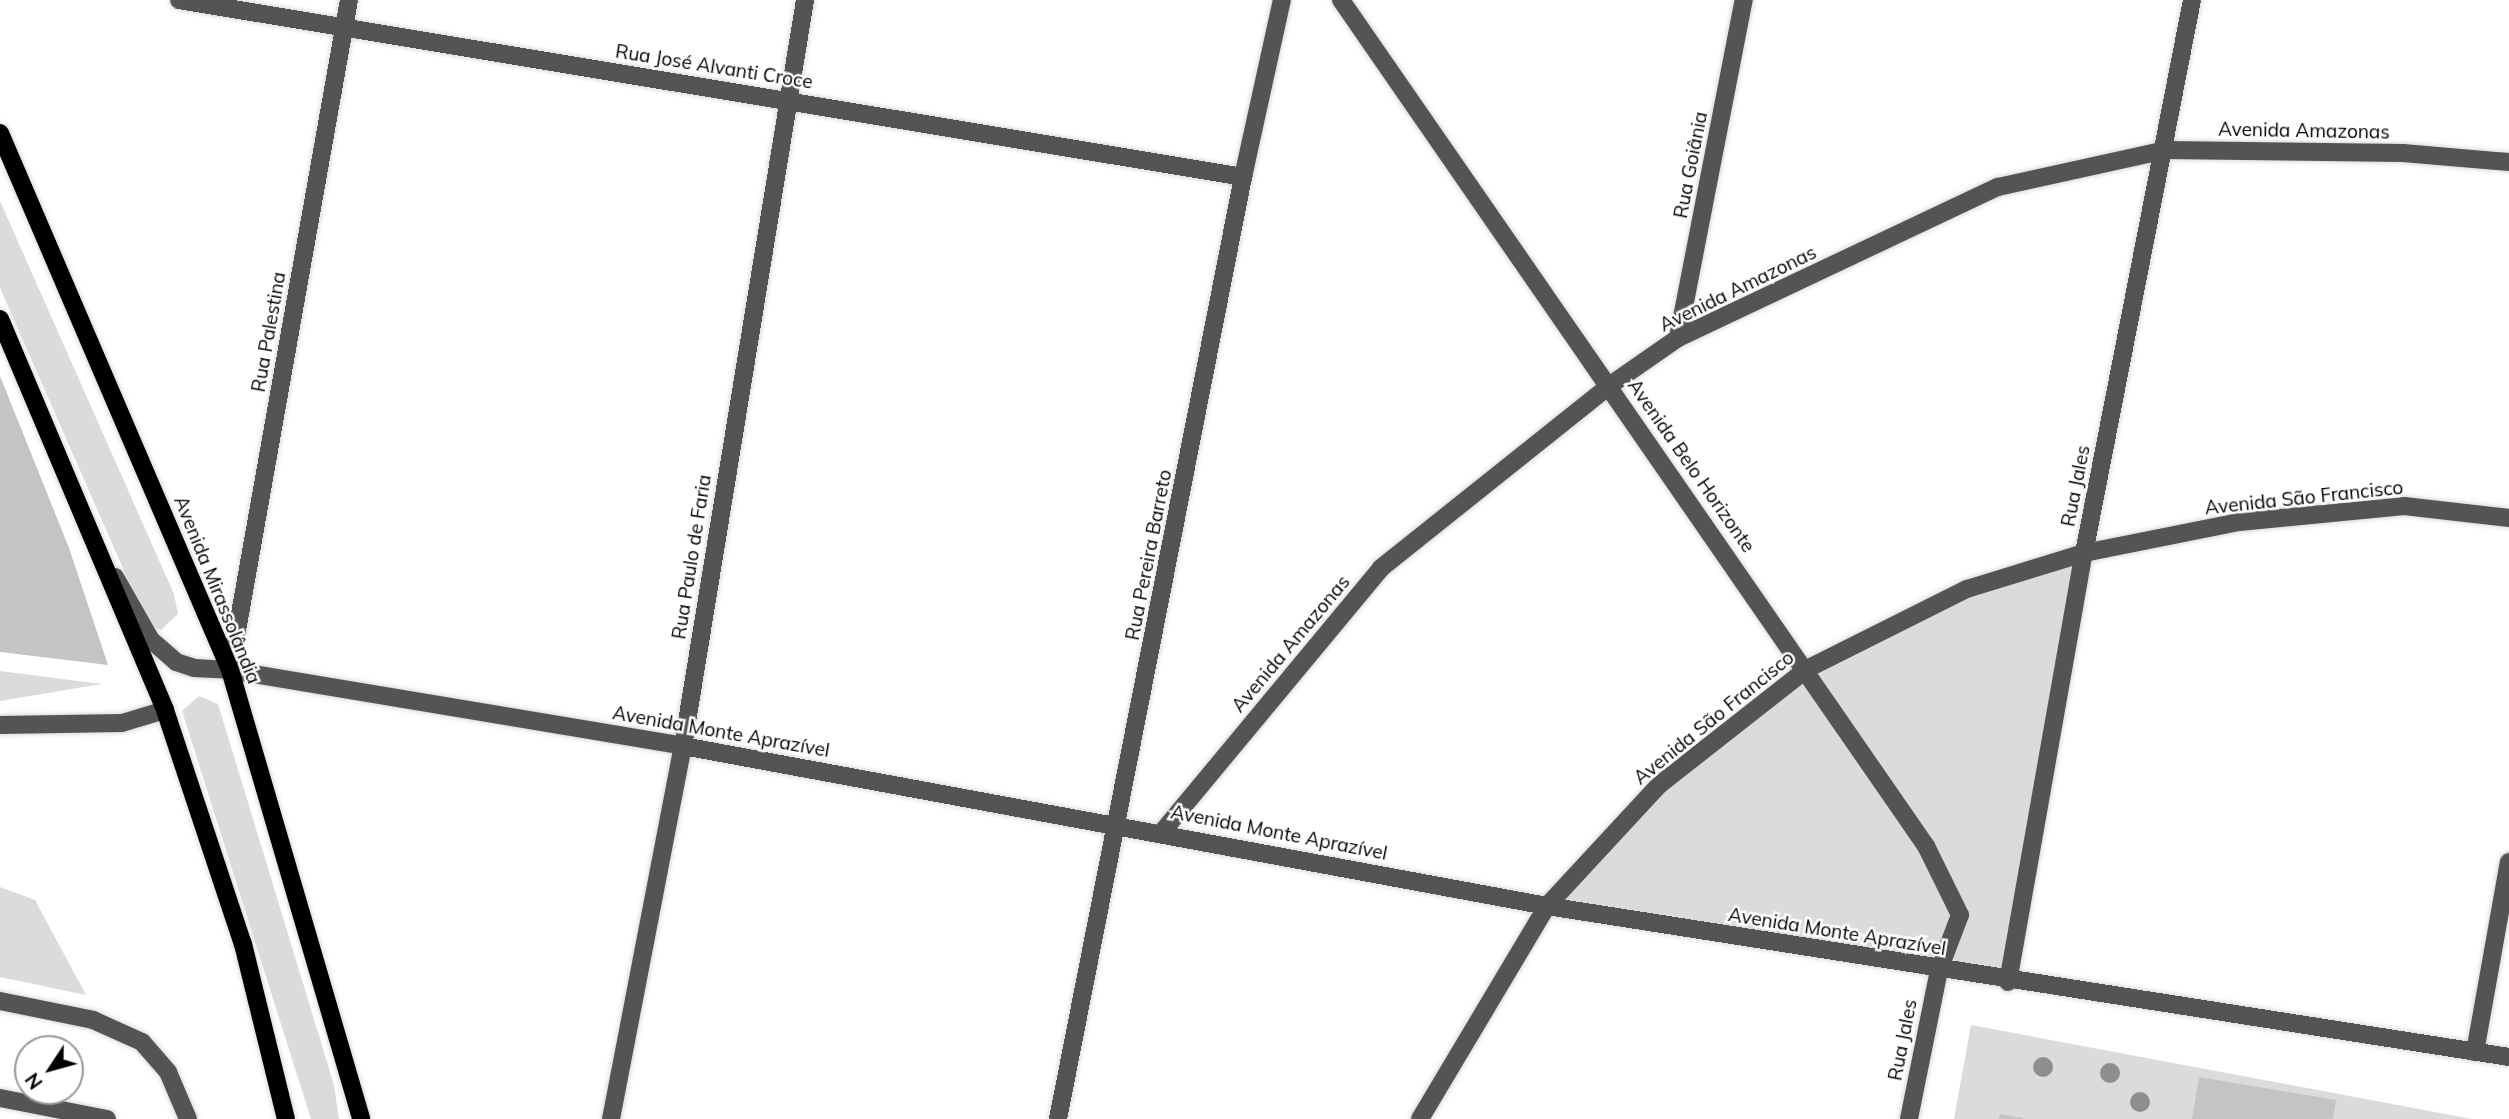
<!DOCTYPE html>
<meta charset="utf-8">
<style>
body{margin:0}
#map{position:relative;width:2509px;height:1119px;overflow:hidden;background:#fff;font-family:Mulish,sans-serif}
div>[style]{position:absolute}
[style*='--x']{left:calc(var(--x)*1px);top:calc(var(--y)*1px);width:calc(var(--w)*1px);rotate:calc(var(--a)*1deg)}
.green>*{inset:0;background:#dbdbdb}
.building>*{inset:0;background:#c4c4c4}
.roads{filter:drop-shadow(0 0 2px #dbdbdb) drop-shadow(0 0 2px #dbdbdb)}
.minor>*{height:18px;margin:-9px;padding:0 9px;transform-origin:9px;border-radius:9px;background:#545454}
.major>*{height:18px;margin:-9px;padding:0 9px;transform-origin:9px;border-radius:9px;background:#000}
.trees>*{width:20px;height:20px;margin:-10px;border-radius:50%;background:#8e8e8e}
span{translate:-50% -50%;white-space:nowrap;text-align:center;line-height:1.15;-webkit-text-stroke:5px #fff;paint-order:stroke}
.street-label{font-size:19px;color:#000}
.north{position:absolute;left:14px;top:1035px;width:70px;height:70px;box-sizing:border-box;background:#fff;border:2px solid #999;border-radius:50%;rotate:234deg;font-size:19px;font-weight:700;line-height:28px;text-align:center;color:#000}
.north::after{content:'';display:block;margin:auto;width:24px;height:32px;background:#000;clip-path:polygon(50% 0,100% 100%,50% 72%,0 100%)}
</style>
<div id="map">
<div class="green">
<i style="clip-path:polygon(0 201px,174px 594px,178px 614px,161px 630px,147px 623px,0 288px)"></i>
<i style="clip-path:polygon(2081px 556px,2006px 979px,1941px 968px,1962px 913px,1811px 670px,1968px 591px)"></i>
<i style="clip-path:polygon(0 671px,102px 684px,0 701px)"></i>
<i style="clip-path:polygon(1806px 674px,1923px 847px,1957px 916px,1936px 967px,1551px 904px,1662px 787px)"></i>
<i style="clip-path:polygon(199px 696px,218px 704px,334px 1085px,339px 1119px,311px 1119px,182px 711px)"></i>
<i style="clip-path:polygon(0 887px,35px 900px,86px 995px,0 977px)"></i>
<i style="clip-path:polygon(1971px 1025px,2472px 1119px,1954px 1119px)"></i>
</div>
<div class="building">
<i style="clip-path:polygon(0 376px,69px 548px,108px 665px,0 652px)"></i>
<i style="clip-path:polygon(2199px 1077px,2336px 1100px,2333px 1119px,2192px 1119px)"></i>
<i style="clip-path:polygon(2000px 1114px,2023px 1118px,2023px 1119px,1999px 1119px)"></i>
</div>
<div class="roads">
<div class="minor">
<i style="--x:179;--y:0;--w:1079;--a:9.44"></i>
<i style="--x:1341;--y:0;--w:1029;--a:55.34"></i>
<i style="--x:1926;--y:846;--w:77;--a:63.8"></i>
<i style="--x:1960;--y:915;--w:59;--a:110.9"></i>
<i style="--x:1939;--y:970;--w:152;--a:101.4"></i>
<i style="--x:1678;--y:338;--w:344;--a:-79"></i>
<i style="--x:115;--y:577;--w:73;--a:60.3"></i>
<i style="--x:151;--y:640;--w:33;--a:41"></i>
<i style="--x:176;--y:662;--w:19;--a:18"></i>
<i style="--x:194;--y:668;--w:36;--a:3"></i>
<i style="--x:230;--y:670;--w:459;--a:9.5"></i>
<i style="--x:683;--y:746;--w:879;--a:10.49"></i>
<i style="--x:1547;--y:906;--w:974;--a:8.92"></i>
<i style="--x:230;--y:670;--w:680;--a:-79.93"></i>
<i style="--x:0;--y:725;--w:122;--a:-0.9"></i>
<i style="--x:122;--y:723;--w:45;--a:-16.8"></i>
<i style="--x:1162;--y:832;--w:343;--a:-50.3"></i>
<i style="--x:1381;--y:568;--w:292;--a:-38.6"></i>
<i style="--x:1609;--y:386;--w:84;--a:-34.8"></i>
<i style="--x:1678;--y:338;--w:354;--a:-25.3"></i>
<i style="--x:1998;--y:187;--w:172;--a:-12.4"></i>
<i style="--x:2166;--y:150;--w:237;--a:0.7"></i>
<i style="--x:2403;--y:153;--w:106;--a:4.9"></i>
<i style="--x:2008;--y:982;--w:436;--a:-80"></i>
<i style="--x:2084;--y:553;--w:563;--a:-78.95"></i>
<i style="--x:0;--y:1001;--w:95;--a:11.5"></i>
<i style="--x:93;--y:1020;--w:54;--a:24.2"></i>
<i style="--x:142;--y:1042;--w:40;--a:49"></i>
<i style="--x:168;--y:1072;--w:51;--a:66.9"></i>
<i style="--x:2475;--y:1052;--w:193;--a:-79.9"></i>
<i style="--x:0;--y:1098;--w:109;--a:11.1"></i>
<i style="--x:611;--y:1119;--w:380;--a:-79.1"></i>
<i style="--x:683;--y:746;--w:756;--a:-80.71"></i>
<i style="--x:1058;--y:1119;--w:960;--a:-78.89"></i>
<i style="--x:1243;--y:177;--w:181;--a:-77.6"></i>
<i style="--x:1420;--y:1119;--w:248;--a:-59.2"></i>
<i style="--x:1547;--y:906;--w:165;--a:-47.2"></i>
<i style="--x:1659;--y:785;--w:188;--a:-38.1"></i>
<i style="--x:1807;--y:669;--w:179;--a:-26.6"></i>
<i style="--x:1967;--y:589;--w:122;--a:-17.1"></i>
<i style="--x:2084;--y:553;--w:158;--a:-11.3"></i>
<i style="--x:2239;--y:522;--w:166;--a:-5.5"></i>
<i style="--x:2404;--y:506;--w:106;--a:6.5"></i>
</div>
<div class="major">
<i style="--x:0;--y:133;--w:584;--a:66.81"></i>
<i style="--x:230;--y:670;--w:468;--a:73.7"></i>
<i style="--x:0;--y:319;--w:424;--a:67.1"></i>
<i style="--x:165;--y:710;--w:247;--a:71.6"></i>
<i style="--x:243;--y:944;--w:180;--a:76.2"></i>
</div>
</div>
<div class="trees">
<i style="left:2043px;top:1067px"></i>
<i style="left:2110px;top:1073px"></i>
<i style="left:2140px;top:1102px"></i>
</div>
<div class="street-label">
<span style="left:714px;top:67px;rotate:9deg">Rua José Alvanti Croce</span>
<span style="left:2304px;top:131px;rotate:1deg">Avenida Amazonas</span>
<span style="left:1691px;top:165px;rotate:-79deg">Rua Goiânia</span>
<span style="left:1738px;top:289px;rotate:-26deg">Avenida Amazonas</span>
<span style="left:269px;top:332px;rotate:-80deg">Rua Palestina</span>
<span style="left:1691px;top:466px;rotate:55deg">Avenida Belo Horizonte</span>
<span style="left:2076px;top:486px;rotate:-79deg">Rua Jales</span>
<span style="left:2304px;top:498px;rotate:-6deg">Avenida São Francisco</span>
<span style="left:1149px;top:555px;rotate:-79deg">Rua Pereira Barreto</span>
<span style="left:692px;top:557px;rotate:-81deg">Rua Paulo de Faria</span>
<span style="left:217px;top:590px;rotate:68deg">Avenida Mirassolândia</span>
<span style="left:1291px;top:644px;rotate:-50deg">Avenida Amazonas</span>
<span style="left:1714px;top:718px;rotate:-39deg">Avenida São Francisco</span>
<span style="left:721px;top:732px;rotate:10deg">Avenida Monte Aprazível</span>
<span style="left:1279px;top:833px;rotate:11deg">Avenida Monte Aprazível</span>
<span style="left:1837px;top:932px;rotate:9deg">Avenida Monte Aprazível</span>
<span style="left:1903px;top:1040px;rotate:-79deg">Rua Jales</span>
</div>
<div class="north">N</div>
</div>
